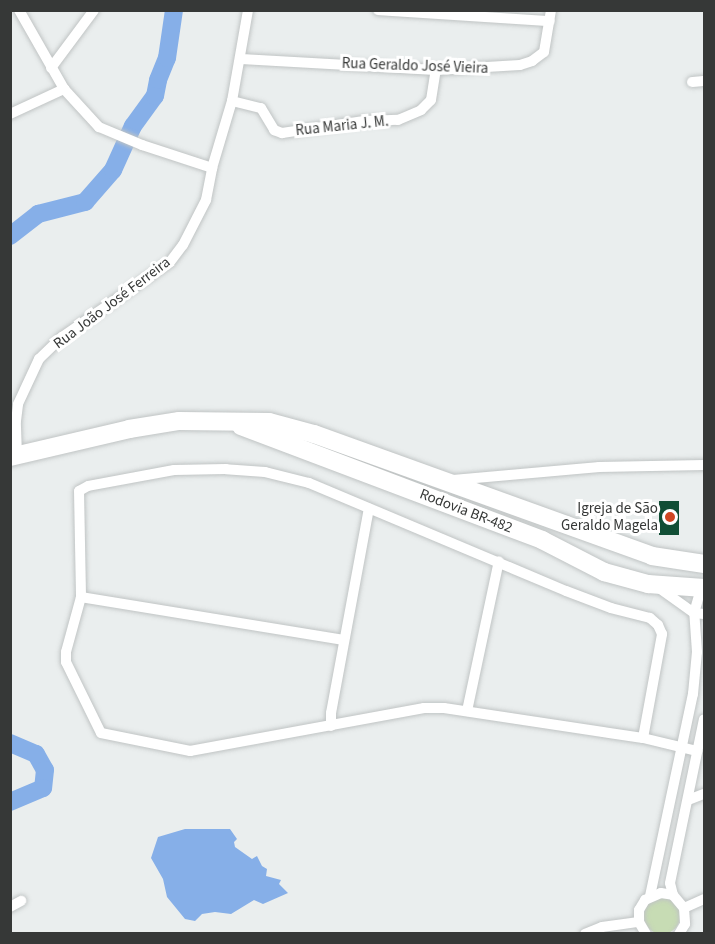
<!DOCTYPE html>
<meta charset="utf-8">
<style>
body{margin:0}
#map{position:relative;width:715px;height:944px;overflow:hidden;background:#eaeeee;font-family:"Source Sans 3",sans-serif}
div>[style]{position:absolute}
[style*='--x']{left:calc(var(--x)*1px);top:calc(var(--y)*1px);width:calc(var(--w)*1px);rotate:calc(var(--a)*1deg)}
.green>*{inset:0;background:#c7dcb4}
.round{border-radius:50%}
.water>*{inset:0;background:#86afe8}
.river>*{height:18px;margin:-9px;padding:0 9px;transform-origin:9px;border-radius:9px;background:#86afe8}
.building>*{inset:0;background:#114e35;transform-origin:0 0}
.roads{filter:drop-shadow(0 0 2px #c0c4c4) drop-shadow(0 0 2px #c0c4c4)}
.minor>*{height:10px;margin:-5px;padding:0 5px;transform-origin:5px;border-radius:5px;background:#fff}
.trunk>*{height:18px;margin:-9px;padding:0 9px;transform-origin:9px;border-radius:9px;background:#fff}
.dots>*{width:16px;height:16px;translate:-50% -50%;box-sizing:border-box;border:3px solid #fff;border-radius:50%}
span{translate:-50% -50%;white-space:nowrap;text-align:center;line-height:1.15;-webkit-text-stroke:6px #fff;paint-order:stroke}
.street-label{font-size:15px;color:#363837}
.poi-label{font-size:15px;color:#363837}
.right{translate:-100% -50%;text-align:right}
.frame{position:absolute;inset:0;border:12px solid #363837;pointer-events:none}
</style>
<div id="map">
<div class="green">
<i class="round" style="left:644px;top:898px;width:36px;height:36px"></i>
</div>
<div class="water">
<i style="clip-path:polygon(185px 829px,230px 829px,237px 839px,234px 842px,235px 847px,252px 859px,257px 856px,262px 866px,267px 869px,266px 876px,281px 880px,279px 884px,288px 893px,263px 904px,254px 900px,231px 914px,215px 912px,202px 914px,195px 921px,185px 919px,167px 897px,163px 879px,151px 858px,158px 837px)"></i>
</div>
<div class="river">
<i style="--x:10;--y:236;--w:36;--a:-38"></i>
<i style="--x:38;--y:214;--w:49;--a:-14.3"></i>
<i style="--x:85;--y:202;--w:43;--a:-48.8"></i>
<i style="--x:113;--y:170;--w:48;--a:-65.6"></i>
<i style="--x:133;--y:126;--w:37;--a:-54"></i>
<i style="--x:155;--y:96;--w:16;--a:-79"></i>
<i style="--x:158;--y:80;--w:24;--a:-68"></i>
<i style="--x:167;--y:58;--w:49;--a:-81.7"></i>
<i style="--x:10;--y:743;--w:28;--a:23"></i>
<i style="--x:36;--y:754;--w:18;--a:61"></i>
<i style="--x:45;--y:770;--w:18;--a:96"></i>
<i style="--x:43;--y:788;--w:36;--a:157"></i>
</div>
<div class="building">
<i style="left:659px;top:501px;width:20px;height:34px"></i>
</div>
<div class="roads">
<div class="minor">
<i style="--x:19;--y:10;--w:91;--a:60.3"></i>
<i style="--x:64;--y:89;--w:52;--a:47.4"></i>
<i style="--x:99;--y:127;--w:47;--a:22.7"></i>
<i style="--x:142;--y:145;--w:74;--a:18.2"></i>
<i style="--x:378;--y:10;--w:172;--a:3.7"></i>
<i style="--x:241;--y:59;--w:195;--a:3.2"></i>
<i style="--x:436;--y:70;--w:84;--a:-3.4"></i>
<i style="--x:520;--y:65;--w:13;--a:-18"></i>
<i style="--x:532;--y:61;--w:15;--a:-37"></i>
<i style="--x:544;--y:52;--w:43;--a:-80.5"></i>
<i style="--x:51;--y:68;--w:72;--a:-53.4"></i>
<i style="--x:692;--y:82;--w:12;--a:-5"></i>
<i style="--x:232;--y:101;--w:30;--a:14"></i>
<i style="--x:261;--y:108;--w:26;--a:59"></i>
<i style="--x:274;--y:130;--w:9;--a:21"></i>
<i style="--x:282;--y:133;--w:83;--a:-8.3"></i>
<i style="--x:364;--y:121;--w:34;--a:-2"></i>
<i style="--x:398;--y:120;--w:25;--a:-23"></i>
<i style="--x:421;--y:110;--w:14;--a:-45"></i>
<i style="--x:431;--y:100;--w:30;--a:-81"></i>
<i style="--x:10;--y:114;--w:60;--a:-24.8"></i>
<i style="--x:17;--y:456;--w:35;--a:-92"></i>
<i style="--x:16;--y:421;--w:17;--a:-83"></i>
<i style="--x:18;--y:404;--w:50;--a:-65"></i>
<i style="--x:39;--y:359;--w:32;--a:-44"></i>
<i style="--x:62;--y:337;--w:131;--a:-34.8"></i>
<i style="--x:170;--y:262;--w:21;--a:-53"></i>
<i style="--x:183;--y:245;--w:51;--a:-62.9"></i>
<i style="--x:206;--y:200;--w:33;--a:-79"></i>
<i style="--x:212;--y:168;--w:70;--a:-73.4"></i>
<i style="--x:232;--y:101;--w:92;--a:-80"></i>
<i style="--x:453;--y:480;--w:147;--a:-5.1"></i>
<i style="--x:599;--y:467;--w:105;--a:-1.1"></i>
<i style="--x:659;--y:588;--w:43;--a:35.5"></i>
<i style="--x:694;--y:613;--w:10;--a:6"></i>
<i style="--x:81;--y:597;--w:266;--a:9.3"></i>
<i style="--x:467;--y:711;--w:153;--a:-78"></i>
<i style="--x:331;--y:726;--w:13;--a:-90"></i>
<i style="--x:331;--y:713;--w:208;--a:-79.5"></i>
<i style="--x:643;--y:738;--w:106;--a:-79.6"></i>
<i style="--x:662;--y:634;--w:10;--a:-114"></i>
<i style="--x:658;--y:625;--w:11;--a:-139"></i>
<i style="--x:650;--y:618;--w:40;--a:-165.6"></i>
<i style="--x:611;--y:608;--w:48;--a:-159.3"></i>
<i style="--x:566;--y:591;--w:279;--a:-157.2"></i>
<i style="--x:309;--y:483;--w:45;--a:-166"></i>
<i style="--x:265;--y:472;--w:39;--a:-176"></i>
<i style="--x:226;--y:469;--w:52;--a:178.9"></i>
<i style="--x:174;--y:470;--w:87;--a:169.5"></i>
<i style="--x:88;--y:486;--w:10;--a:151"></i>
<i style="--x:79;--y:491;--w:106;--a:88.9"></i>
<i style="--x:81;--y:597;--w:57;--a:105.3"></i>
<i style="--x:66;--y:652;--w:10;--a:90"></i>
<i style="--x:66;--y:662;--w:79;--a:63.8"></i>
<i style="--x:101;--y:733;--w:91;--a:11.4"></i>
<i style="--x:190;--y:751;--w:238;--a:-10.4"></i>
<i style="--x:424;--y:708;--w:20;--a:0"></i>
<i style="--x:444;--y:708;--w:201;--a:8.6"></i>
<i style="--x:643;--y:738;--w:56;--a:13.5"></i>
<i style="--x:688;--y:800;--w:17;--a:-21"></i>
<i style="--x:673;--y:895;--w:12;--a:-104"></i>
<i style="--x:670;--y:883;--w:167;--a:-78.3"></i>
<i style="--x:650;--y:896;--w:207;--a:-78"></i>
<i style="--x:693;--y:694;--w:42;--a:-84.6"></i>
<i style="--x:697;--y:652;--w:39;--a:-94"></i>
<i style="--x:694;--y:613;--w:26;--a:-74"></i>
<i style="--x:10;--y:907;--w:13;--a:-29"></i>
<i style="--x:684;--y:908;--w:22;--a:-24"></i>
<i style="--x:585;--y:934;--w:18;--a:-22"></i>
<i style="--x:602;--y:927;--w:37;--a:-8"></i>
<i style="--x:646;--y:934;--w:14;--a:-120"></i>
<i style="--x:639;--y:922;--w:12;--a:-90"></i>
<i style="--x:639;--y:910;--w:12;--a:-59"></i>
<i style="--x:645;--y:900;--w:17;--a:-24"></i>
<i style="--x:661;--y:893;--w:12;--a:9"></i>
<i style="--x:673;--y:895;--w:17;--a:50"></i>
<i style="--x:684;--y:908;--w:16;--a:86"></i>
<i style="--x:685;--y:924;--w:12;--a:121"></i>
</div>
<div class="trunk">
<i style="--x:241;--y:426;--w:322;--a:20.7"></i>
<i style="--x:542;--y:540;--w:70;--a:27.3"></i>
<i style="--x:604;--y:572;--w:46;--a:15.3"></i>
<i style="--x:648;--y:584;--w:56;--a:4.1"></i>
<i style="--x:10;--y:457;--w:122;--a:-13.2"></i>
<i style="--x:129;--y:429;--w:51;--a:-9.1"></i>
<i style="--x:179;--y:421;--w:90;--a:0.6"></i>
<i style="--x:269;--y:422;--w:47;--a:14.9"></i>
<i style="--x:314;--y:434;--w:359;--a:19.8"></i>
<i style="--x:652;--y:556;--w:53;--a:8.7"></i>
</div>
</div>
<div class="dots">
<i style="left:670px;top:517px;background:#cf4623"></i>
</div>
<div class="street-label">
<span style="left:415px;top:66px;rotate:2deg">Rua Geraldo José Vieira</span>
<span style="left:342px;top:126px;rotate:-6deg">Rua Maria J. M.</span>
<span style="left:112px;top:303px;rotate:-37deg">Rua João José Ferreira</span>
<span style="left:466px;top:511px;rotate:21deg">Rodovia BR-482</span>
</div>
<div class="poi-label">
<span class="right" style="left:658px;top:517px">Igreja de São<br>Geraldo Magela</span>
</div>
<div class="frame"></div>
</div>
